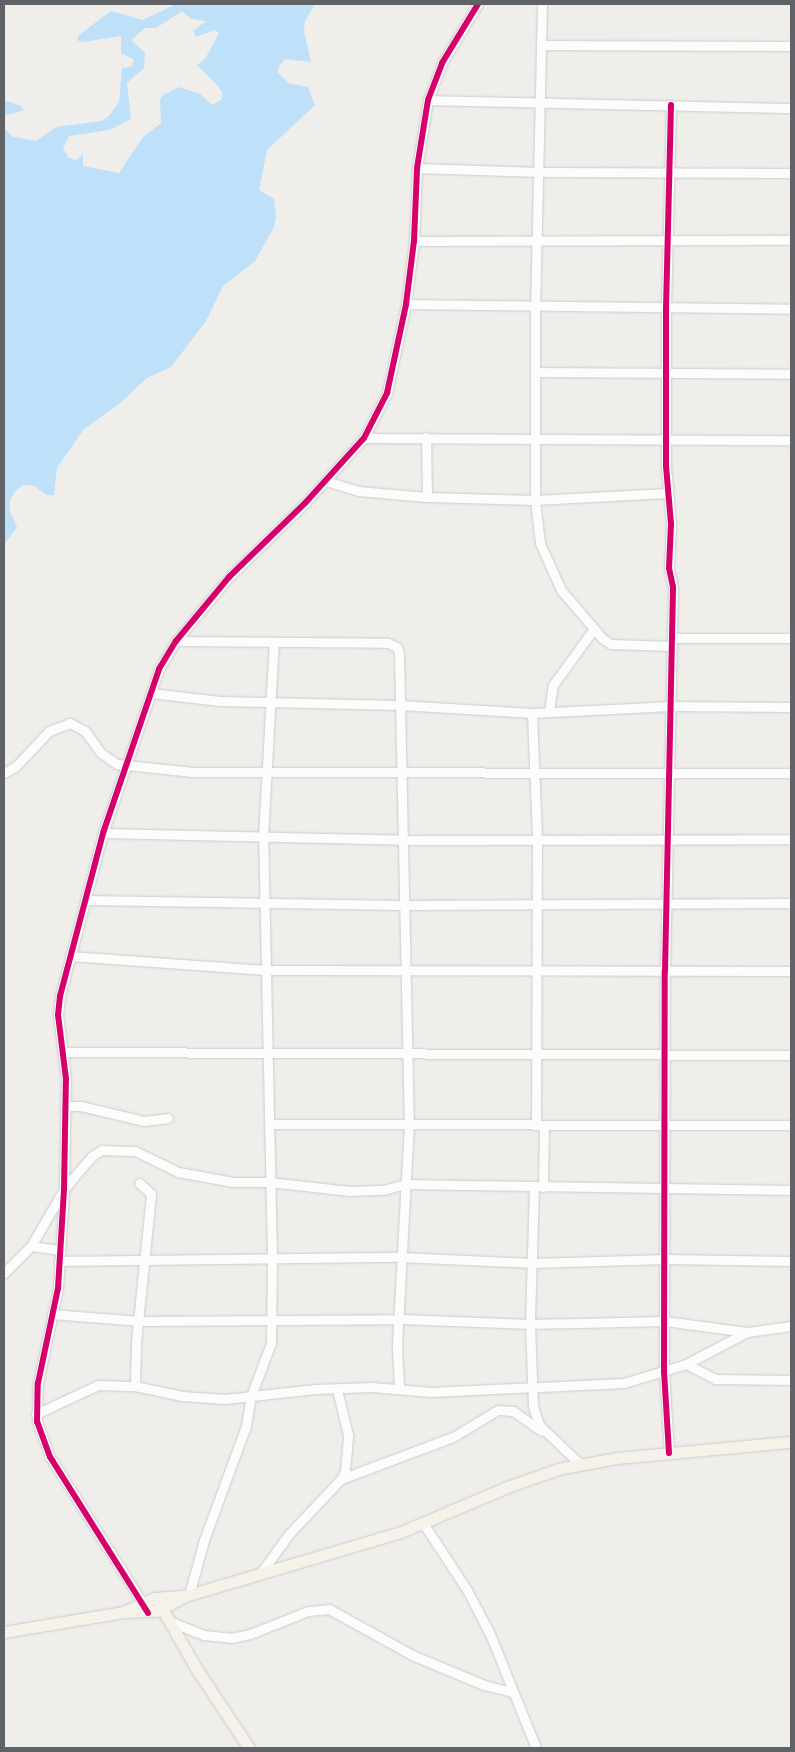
<!DOCTYPE html>
<style>
body{margin:0}
#map{position:relative;width:795px;height:1752px;overflow:hidden;background:#efeeea;font-family:Barlow,sans-serif}
div>[style]{position:absolute}
[style*='--x']{left:calc(var(--x)*1px);top:calc(var(--y)*1px);width:calc(var(--w)*1px);rotate:calc(var(--a)*1deg)}
.water>*{inset:0;background:#bfe0f9}
.roads{filter:drop-shadow(0 0 1px #cbcccc) drop-shadow(0 0 1px #cbcccc)}
.minor>*{height:9px;margin:-4.5px;padding:0 4.5px;transform-origin:4.5px;border-radius:4.5px;background:#fdfcfc}
.major>*{height:11px;margin:-5.5px;padding:0 5.5px;transform-origin:5.5px;border-radius:5.5px;background:#f4f2e9}
.cycleway>*{height:6px;margin:-3px;padding:0 3px;transform-origin:3px;border-radius:3px;background:#d6006c}
span{translate:-50% -50%;white-space:nowrap;text-align:center;line-height:1.15;-webkit-text-stroke:4.5px #fff;paint-order:stroke}
.frame{position:absolute;inset:0;border:5px solid #5f6368;pointer-events:none}
</style>
<div id="map">
<div class="water">
<i style="clip-path:polygon(evenodd,176px 4px,315px 4px,305px 21px,304px 31px,311px 62px,285px 59px,279px 66px,278px 73px,290px 84px,308px 87px,315px 105px,267px 150px,259px 190px,274px 199px,276px 216px,274px 227px,255px 261px,223px 286px,206px 321px,171px 367px,147px 378px,120px 403px,83px 430px,57px 468px,54px 495px,47px 495px,34px 486px,24px 485px,16px 490px,10px 500px,10px 512px,17px 527px,4px 545px,4px 128px,13px 137px,36px 141px,56px 127px,102px 121px,109px 116px,119px 102px,122px 68px,131px 67px,134px 60px,121px 53px,121px 36px,82px 42px,77px 40px,79px 35px,111px 11px,143px 20px,176px 4px,182px 11px,191px 19px,206px 21px,193px 31px,196px 37px,215px 30px,219px 33px,205px 59px,197px 65px,216px 84px,222px 92px,222px 99px,212px 105px,200px 94px,179px 87px,163px 95px,160px 100px,161px 123px,143px 137px,119px 173px,83px 166px,83px 155px,76px 160px,69px 158px,63px 149px,69px 136px,109px 130px,131px 119px,127px 83px,144px 68px,145px 53px,131px 40px,145px 28px,156px 28px,182px 11px)"></i>
<i style="clip-path:polygon(4px 100px,21px 106px,24px 110px,4px 116px)"></i>
</div>
<div class="roads">
<div class="minor">
<i style="--x:542;--y:4;--w:302;--a:91.3"></i>
<i style="--x:535;--y:306;--w:194;--a:90"></i>
<i style="--x:535;--y:500;--w:43;--a:83.4"></i>
<i style="--x:540;--y:543;--w:51;--a:65.9"></i>
<i style="--x:561;--y:590;--w:63;--a:49.5"></i>
<i style="--x:602;--y:638;--w:11;--a:34"></i>
<i style="--x:611;--y:644;--w:61;--a:1.9"></i>
<i style="--x:541;--y:45;--w:250;--a:0.2"></i>
<i style="--x:428;--y:100;--w:363;--a:1.3"></i>
<i style="--x:417;--y:168;--w:123;--a:1.9"></i>
<i style="--x:540;--y:172;--w:251;--a:0.2"></i>
<i style="--x:414;--y:241;--w:377;--a:-0.2"></i>
<i style="--x:406;--y:304;--w:385;--a:0.7"></i>
<i style="--x:536;--y:372;--w:255;--a:0.4"></i>
<i style="--x:426;--y:437;--w:60;--a:89"></i>
<i style="--x:364;--y:438;--w:427;--a:0.3"></i>
<i style="--x:326;--y:481;--w:34;--a:17"></i>
<i style="--x:358;--y:491;--w:69;--a:5"></i>
<i style="--x:427;--y:497;--w:108;--a:1.6"></i>
<i style="--x:535;--y:500;--w:133;--a:-3"></i>
<i style="--x:672;--y:638;--w:119;--a:0"></i>
<i style="--x:176;--y:641;--w:212;--a:0.5"></i>
<i style="--x:388;--y:643;--w:10;--a:24"></i>
<i style="--x:397;--y:647;--w:6;--a:72"></i>
<i style="--x:399;--y:653;--w:470;--a:88.8"></i>
<i style="--x:409;--y:1123;--w:223;--a:93.1"></i>
<i style="--x:397;--y:1346;--w:43;--a:87.3"></i>
<i style="--x:151;--y:693;--w:69;--a:6.6"></i>
<i style="--x:220;--y:701;--w:180;--a:1.3"></i>
<i style="--x:400;--y:705;--w:132;--a:3.5"></i>
<i style="--x:532;--y:713;--w:138;--a:-2.9"></i>
<i style="--x:670;--y:706;--w:121;--a:0.5"></i>
<i style="--x:549;--y:712;--w:27;--a:-82"></i>
<i style="--x:553;--y:685;--w:68;--a:-54"></i>
<i style="--x:532;--y:713;--w:125;--a:87.7"></i>
<i style="--x:537;--y:838;--w:286;--a:90.2"></i>
<i style="--x:4;--y:773;--w:14;--a:-30"></i>
<i style="--x:16;--y:766;--w:48;--a:-46.7"></i>
<i style="--x:49;--y:731;--w:22;--a:-21"></i>
<i style="--x:70;--y:723;--w:17;--a:28"></i>
<i style="--x:85;--y:731;--w:27;--a:54"></i>
<i style="--x:101;--y:753;--w:19;--a:35"></i>
<i style="--x:117;--y:764;--w:76;--a:6"></i>
<i style="--x:193;--y:772;--w:598;--a:0.1"></i>
<i style="--x:103;--y:833;--w:301;--a:1.3"></i>
<i style="--x:404;--y:840;--w:387;--a:-0.1"></i>
<i style="--x:85;--y:900;--w:317;--a:0.9"></i>
<i style="--x:402;--y:905;--w:389;--a:-0.3"></i>
<i style="--x:70;--y:956;--w:196;--a:4.1"></i>
<i style="--x:265;--y:970;--w:526;--a:0.11"></i>
<i style="--x:64;--y:1052;--w:727;--a:0.24"></i>
<i style="--x:66;--y:1106;--w:15;--a:0"></i>
<i style="--x:81;--y:1106;--w:65;--a:13.4"></i>
<i style="--x:144;--y:1121;--w:24;--a:-7"></i>
<i style="--x:269;--y:1124;--w:522;--a:0.11"></i>
<i style="--x:534;--y:1187;--w:137;--a:91.7"></i>
<i style="--x:530;--y:1324;--w:82;--a:87.9"></i>
<i style="--x:533;--y:1406;--w:20;--a:72"></i>
<i style="--x:539;--y:1425;--w:57;--a:43.6"></i>
<i style="--x:543;--y:1187;--w:62;--a:-89.1"></i>
<i style="--x:31;--y:1246;--w:29;--a:8"></i>
<i style="--x:59;--y:1261;--w:342;--a:-0.7"></i>
<i style="--x:401;--y:1257;--w:132;--a:2.6"></i>
<i style="--x:533;--y:1263;--w:133;--a:-1.7"></i>
<i style="--x:666;--y:1259;--w:125;--a:0.9"></i>
<i style="--x:4;--y:1273;--w:38;--a:-45"></i>
<i style="--x:31;--y:1246;--w:66;--a:-59.9"></i>
<i style="--x:64;--y:1189;--w:43;--a:-49.7"></i>
<i style="--x:92;--y:1156;--w:12;--a:-31"></i>
<i style="--x:102;--y:1150;--w:33;--a:2"></i>
<i style="--x:135;--y:1151;--w:48;--a:26"></i>
<i style="--x:178;--y:1172;--w:56;--a:10.3"></i>
<i style="--x:233;--y:1182;--w:36;--a:0"></i>
<i style="--x:269;--y:1182;--w:81;--a:6.4"></i>
<i style="--x:349;--y:1191;--w:34;--a:-2"></i>
<i style="--x:383;--y:1190;--w:24;--a:-15"></i>
<i style="--x:406;--y:1184;--w:385;--a:0.9"></i>
<i style="--x:52;--y:1314;--w:88;--a:4.5"></i>
<i style="--x:140;--y:1321;--w:261;--a:-0.4"></i>
<i style="--x:401;--y:1319;--w:129;--a:2.2"></i>
<i style="--x:530;--y:1324;--w:135;--a:-1.3"></i>
<i style="--x:665;--y:1321;--w:82;--a:7.7"></i>
<i style="--x:686;--y:1364;--w:33;--a:27"></i>
<i style="--x:715;--y:1379;--w:76;--a:0.8"></i>
<i style="--x:135;--y:1386;--w:44;--a:-88.7"></i>
<i style="--x:136;--y:1342;--w:149;--a:-84.2"></i>
<i style="--x:151;--y:1194;--w:16;--a:-137"></i>
<i style="--x:36;--y:1414;--w:68;--a:-25.1"></i>
<i style="--x:98;--y:1385;--w:37;--a:2"></i>
<i style="--x:135;--y:1386;--w:48;--a:12"></i>
<i style="--x:182;--y:1396;--w:43;--a:4"></i>
<i style="--x:225;--y:1399;--w:91;--a:-6.3"></i>
<i style="--x:315;--y:1389;--w:57;--a:-2"></i>
<i style="--x:372;--y:1387;--w:59;--a:4.8"></i>
<i style="--x:431;--y:1392;--w:193;--a:-2.7"></i>
<i style="--x:624;--y:1383;--w:65;--a:-17"></i>
<i style="--x:686;--y:1364;--w:69;--a:-27.7"></i>
<i style="--x:747;--y:1332;--w:44;--a:-7.8"></i>
<i style="--x:669;--y:1453;--w:81;--a:-93.5"></i>
<i style="--x:664;--y:1372;--w:401;--a:-89.9"></i>
<i style="--x:665;--y:971;--w:384;--a:-88.8"></i>
<i style="--x:673;--y:587;--w:19;--a:-102"></i>
<i style="--x:669;--y:568;--w:44;--a:-87.4"></i>
<i style="--x:671;--y:524;--w:58;--a:-94.9"></i>
<i style="--x:666;--y:466;--w:157;--a:-90"></i>
<i style="--x:666;--y:309;--w:204;--a:-88.6"></i>
<i style="--x:341;--y:1479;--w:120;--a:-20.6"></i>
<i style="--x:453;--y:1437;--w:52;--a:-31"></i>
<i style="--x:498;--y:1410;--w:15;--a:4"></i>
<i style="--x:513;--y:1411;--w:35;--a:35"></i>
<i style="--x:423;--y:1523;--w:80;--a:56.7"></i>
<i style="--x:467;--y:1590;--w:50;--a:62.4"></i>
<i style="--x:490;--y:1634;--w:123;--a:68"></i>
<i style="--x:260;--y:1574;--w:49;--a:-54.1"></i>
<i style="--x:289;--y:1534;--w:76;--a:-46.6"></i>
<i style="--x:341;--y:1479;--w:9;--a:-63"></i>
<i style="--x:345;--y:1471;--w:36;--a:-85"></i>
<i style="--x:348;--y:1435;--w:46;--a:-103.7"></i>
<i style="--x:189;--y:1595;--w:57;--a:-74.7"></i>
<i style="--x:204;--y:1540;--w:121;--a:-69.8"></i>
<i style="--x:246;--y:1426;--w:30;--a:-81"></i>
<i style="--x:251;--y:1396;--w:57;--a:-69.3"></i>
<i style="--x:271;--y:1343;--w:86;--a:-89.3"></i>
<i style="--x:272;--y:1257;--w:420;--a:-91.2"></i>
<i style="--x:263;--y:837;--w:194;--a:-86.8"></i>
<i style="--x:145;--y:1607;--w:178;--a:-122.3"></i>
<i style="--x:50;--y:1457;--w:37;--a:-110"></i>
<i style="--x:37;--y:1422;--w:39;--a:-89"></i>
<i style="--x:38;--y:1383;--w:97;--a:-78.1"></i>
<i style="--x:58;--y:1288;--w:99;--a:-86.5"></i>
<i style="--x:64;--y:1189;--w:110;--a:-89"></i>
<i style="--x:66;--y:1079;--w:64;--a:-97.1"></i>
<i style="--x:58;--y:1015;--w:19;--a:-84"></i>
<i style="--x:60;--y:996;--w:169;--a:-75.2"></i>
<i style="--x:103;--y:833;--w:173;--a:-71.1"></i>
<i style="--x:159;--y:669;--w:33;--a:-59"></i>
<i style="--x:176;--y:641;--w:83;--a:-50.4"></i>
<i style="--x:229;--y:577;--w:107;--a:-44.2"></i>
<i style="--x:306;--y:502;--w:86;--a:-47.8"></i>
<i style="--x:364;--y:438;--w:51;--a:-62.9"></i>
<i style="--x:387;--y:393;--w:91;--a:-77.9"></i>
<i style="--x:406;--y:304;--w:64;--a:-82.8"></i>
<i style="--x:414;--y:241;--w:73;--a:-87.6"></i>
<i style="--x:417;--y:168;--w:69;--a:-80.8"></i>
<i style="--x:428;--y:100;--w:40;--a:-69"></i>
<i style="--x:442;--y:63;--w:69;--a:-58.6"></i>
<i style="--x:169;--y:1621;--w:38;--a:22"></i>
<i style="--x:204;--y:1635;--w:27;--a:6"></i>
<i style="--x:231;--y:1638;--w:19;--a:-12"></i>
<i style="--x:250;--y:1634;--w:62;--a:-21.6"></i>
<i style="--x:308;--y:1611;--w:21;--a:-5"></i>
<i style="--x:329;--y:1609;--w:95;--a:29"></i>
<i style="--x:412;--y:1655;--w:78;--a:22.6"></i>
<i style="--x:484;--y:1685;--w:30;--a:14"></i>
</div>
<div class="major">
<i style="--x:159;--y:1603;--w:75;--a:60.4"></i>
<i style="--x:196;--y:1668;--w:96;--a:56.5"></i>
<i style="--x:123;--y:1612;--w:34;--a:-24"></i>
<i style="--x:154;--y:1598;--w:31;--a:-4"></i>
<i style="--x:185;--y:1596;--w:225;--a:-16.5"></i>
<i style="--x:401;--y:1532;--w:115;--a:-23"></i>
<i style="--x:507;--y:1487;--w:54;--a:-19.4"></i>
<i style="--x:558;--y:1469;--w:60;--a:-10.6"></i>
<i style="--x:617;--y:1458;--w:175;--a:-5.3"></i>
<i style="--x:4;--y:1632;--w:121;--a:-9.5"></i>
<i style="--x:123;--y:1612;--w:33;--a:-2"></i>
<i style="--x:156;--y:1611;--w:31;--a:-27"></i>
</div>
</div>
<div class="cycleway">
<i style="--x:669;--y:1453;--w:81;--a:-93.5"></i>
<i style="--x:664;--y:1372;--w:401;--a:-89.9"></i>
<i style="--x:665;--y:971;--w:384;--a:-88.8"></i>
<i style="--x:673;--y:587;--w:19;--a:-102"></i>
<i style="--x:669;--y:568;--w:44;--a:-87.4"></i>
<i style="--x:671;--y:524;--w:58;--a:-94.9"></i>
<i style="--x:666;--y:466;--w:157;--a:-90"></i>
<i style="--x:666;--y:309;--w:204;--a:-88.6"></i>
<i style="--x:148;--y:1613;--w:184;--a:-122.1"></i>
<i style="--x:50;--y:1457;--w:37;--a:-110"></i>
<i style="--x:37;--y:1422;--w:39;--a:-89"></i>
<i style="--x:38;--y:1383;--w:97;--a:-78.1"></i>
<i style="--x:58;--y:1288;--w:99;--a:-86.5"></i>
<i style="--x:64;--y:1189;--w:110;--a:-89"></i>
<i style="--x:66;--y:1079;--w:64;--a:-97.1"></i>
<i style="--x:58;--y:1015;--w:19;--a:-84"></i>
<i style="--x:60;--y:996;--w:169;--a:-75.2"></i>
<i style="--x:103;--y:833;--w:173;--a:-71.1"></i>
<i style="--x:159;--y:669;--w:33;--a:-59"></i>
<i style="--x:176;--y:641;--w:83;--a:-50.4"></i>
<i style="--x:229;--y:577;--w:107;--a:-44.2"></i>
<i style="--x:306;--y:502;--w:86;--a:-47.8"></i>
<i style="--x:364;--y:438;--w:51;--a:-62.9"></i>
<i style="--x:387;--y:393;--w:91;--a:-77.9"></i>
<i style="--x:406;--y:304;--w:64;--a:-82.8"></i>
<i style="--x:414;--y:241;--w:73;--a:-87.6"></i>
<i style="--x:417;--y:168;--w:69;--a:-80.8"></i>
<i style="--x:428;--y:100;--w:40;--a:-69"></i>
<i style="--x:442;--y:63;--w:69;--a:-58.6"></i>
</div>
<div class="frame"></div>
</div>
